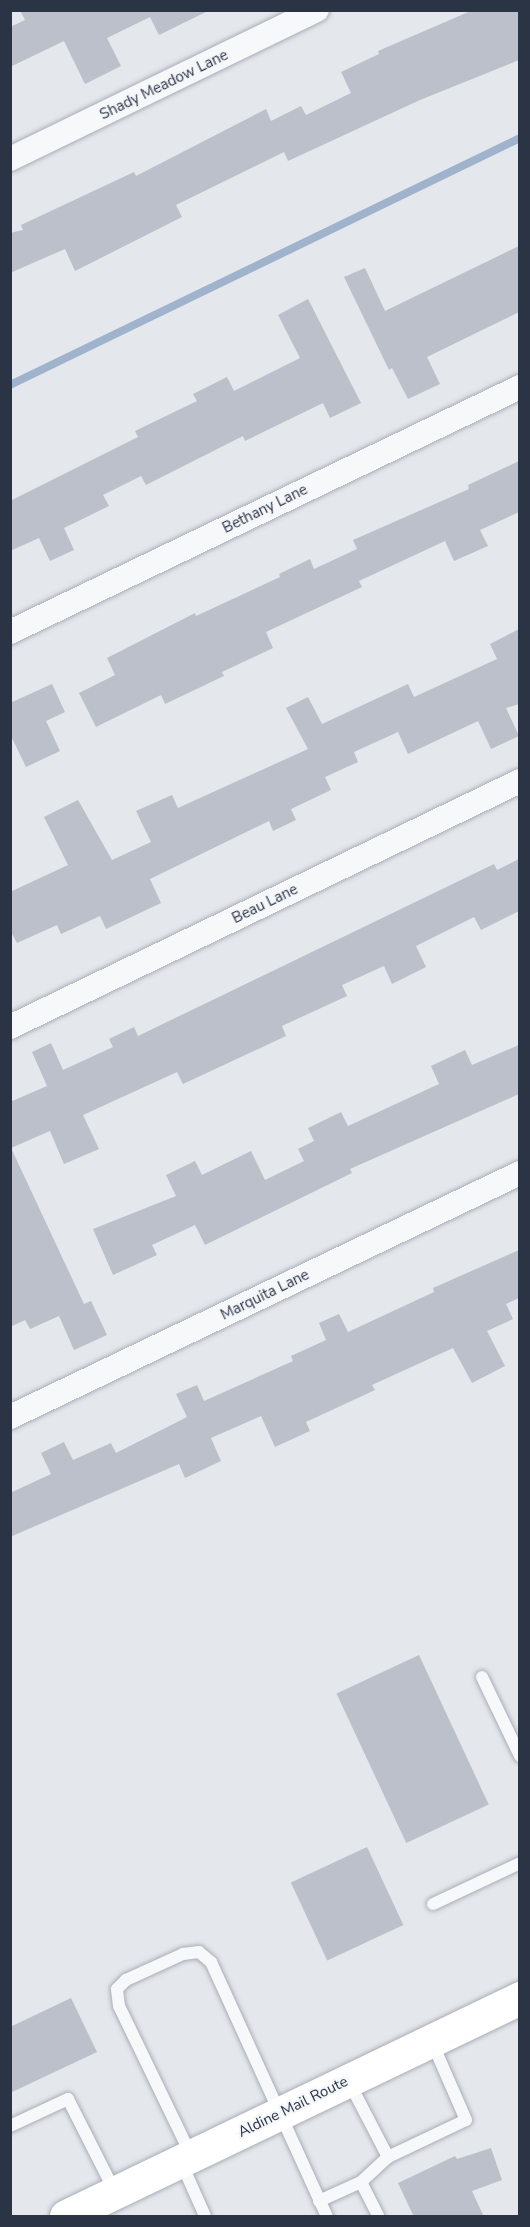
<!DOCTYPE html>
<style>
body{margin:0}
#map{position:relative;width:530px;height:2227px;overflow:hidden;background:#e4e7ec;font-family:"Nunito Sans",sans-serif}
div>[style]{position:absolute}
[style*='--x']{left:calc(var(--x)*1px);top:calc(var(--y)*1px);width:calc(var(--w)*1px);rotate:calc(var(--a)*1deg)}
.stream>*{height:8px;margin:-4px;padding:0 4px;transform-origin:4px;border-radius:4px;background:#9fb4cc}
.building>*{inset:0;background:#bbc0ca;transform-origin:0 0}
.roads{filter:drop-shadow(0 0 2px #a9aeb7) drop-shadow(0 0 2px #a9aeb7)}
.service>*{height:12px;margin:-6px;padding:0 6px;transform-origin:6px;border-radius:6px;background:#f7f8fa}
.minor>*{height:24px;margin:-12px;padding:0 12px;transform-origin:12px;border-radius:12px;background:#f7f8fa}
.secondary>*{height:33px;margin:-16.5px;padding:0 16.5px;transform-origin:16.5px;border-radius:16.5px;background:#fff}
span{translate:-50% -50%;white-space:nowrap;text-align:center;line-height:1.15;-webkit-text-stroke:4.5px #f4f6f9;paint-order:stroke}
.street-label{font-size:15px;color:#2b3445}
.frame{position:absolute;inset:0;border:12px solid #2b3445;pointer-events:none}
</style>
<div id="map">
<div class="stream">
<i style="--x:10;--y:385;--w:567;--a:-25.84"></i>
</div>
<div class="building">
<i style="clip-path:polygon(20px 10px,210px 10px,159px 35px,150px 17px,107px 38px,121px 66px,85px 84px,64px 41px,10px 67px,10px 27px,25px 20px)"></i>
<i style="clip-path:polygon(473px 10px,519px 10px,519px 60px,420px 100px,288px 161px,284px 152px,176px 205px,182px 217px,75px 271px,65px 249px,10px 273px,10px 233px,23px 230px,21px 225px,134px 172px,136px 176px,266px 109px,271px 121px,301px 106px,306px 115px,351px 93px,341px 72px,379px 54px,378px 51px)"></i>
<i style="clip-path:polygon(519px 246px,519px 312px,427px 357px,440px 384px,408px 399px,392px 368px,389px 370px,344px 277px,365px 268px,385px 311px)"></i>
<i style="clip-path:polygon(308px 299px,361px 403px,330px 418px,323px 403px,245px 441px,243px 436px,146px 485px,141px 476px,103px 495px,109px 506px,64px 528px,74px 550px,50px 561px,39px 538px,10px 551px,10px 501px,138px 437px,135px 431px,197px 401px,193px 394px,227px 377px,234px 391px,300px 358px,278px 315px)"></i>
<i style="clip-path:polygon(519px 461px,519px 512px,480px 530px,488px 546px,454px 561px,445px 541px,359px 581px,362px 587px,266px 632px,273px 648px,222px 672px,224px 676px,165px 704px,161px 695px,96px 727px,79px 693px,115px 675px,107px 658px,195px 613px,196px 616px,280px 577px,279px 574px,310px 559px,314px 569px,357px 549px,353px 540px,469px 489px,468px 485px)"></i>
<i style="clip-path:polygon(519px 629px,519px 704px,506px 708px,519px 736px,491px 749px,478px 721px,408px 754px,398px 732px,354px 752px,358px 762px,325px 777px,331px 790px,291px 809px,296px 820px,273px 831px,269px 821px,150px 879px,161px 903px,106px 929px,100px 916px,61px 934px,57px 925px,17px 943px,10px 930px,10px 892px,68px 865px,44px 817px,78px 800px,112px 860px,151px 842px,136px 811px,172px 795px,178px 808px,308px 749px,286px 708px,308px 697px,322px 724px,408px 684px,414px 697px,497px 659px,490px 644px)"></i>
<i style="clip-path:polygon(52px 684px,65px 712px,46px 721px,60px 751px,26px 767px,10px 734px,10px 703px)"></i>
<i style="clip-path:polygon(519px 859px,519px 911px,481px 930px,474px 917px,416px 946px,426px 967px,392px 984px,384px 966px,342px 985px,347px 996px,282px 1026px,286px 1036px,183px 1084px,177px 1072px,83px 1115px,99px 1149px,64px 1164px,50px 1131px,11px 1148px,84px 1304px,91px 1301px,107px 1335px,74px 1350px,59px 1316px,30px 1329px,25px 1320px,10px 1327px,10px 1102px,47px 1086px,32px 1052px,51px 1043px,63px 1070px,113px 1047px,109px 1039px,134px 1027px,138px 1036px,494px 864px,497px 870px)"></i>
<i style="clip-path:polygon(519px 1045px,519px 1094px,350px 1169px,352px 1173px,205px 1245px,195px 1225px,152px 1245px,157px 1255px,113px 1275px,93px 1229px,176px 1196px,166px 1175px,195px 1161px,202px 1175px,251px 1151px,265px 1180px,304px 1161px,298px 1149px,314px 1141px,308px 1128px,341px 1112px,348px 1126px,439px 1084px,431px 1066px,465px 1050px,472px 1065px)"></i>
<i style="clip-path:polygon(519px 1250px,519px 1298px,506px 1304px,513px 1319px,487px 1331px,505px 1366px,472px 1383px,453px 1348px,372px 1385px,375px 1390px,306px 1422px,310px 1431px,275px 1447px,261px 1416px,211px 1438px,221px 1461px,185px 1478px,179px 1464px,10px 1537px,10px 1493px,51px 1474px,41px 1453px,64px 1442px,73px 1460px,111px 1443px,116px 1453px,187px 1417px,176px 1394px,197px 1385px,204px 1401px,293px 1361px,291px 1356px,326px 1340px,319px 1323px,339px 1314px,348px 1332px,434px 1292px,433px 1288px)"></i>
<i style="left:419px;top:1655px;width:165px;height:91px;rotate:65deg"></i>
<i style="left:367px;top:1847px;width:86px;height:84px;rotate:65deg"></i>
<i style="clip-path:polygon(71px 1998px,97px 2052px,10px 2093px,10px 2027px)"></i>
<i style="clip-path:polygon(491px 2148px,502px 2180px,472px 2191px,484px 2217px,414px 2217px,398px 2183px,455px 2156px,457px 2159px)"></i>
</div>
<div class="roads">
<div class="service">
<i style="--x:482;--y:1677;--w:88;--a:64.3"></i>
<i style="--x:433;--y:1904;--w:96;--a:-25.2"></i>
<i style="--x:349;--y:2082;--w:85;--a:62.5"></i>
<i style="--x:388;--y:2157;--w:86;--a:-25.4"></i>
<i style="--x:466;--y:2120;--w:85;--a:-113.6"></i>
<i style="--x:10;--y:2126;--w:64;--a:-25"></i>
<i style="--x:68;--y:2099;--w:104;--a:63.2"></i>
<i style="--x:191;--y:2155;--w:165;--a:-115.8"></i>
<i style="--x:119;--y:2006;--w:17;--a:-97"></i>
<i style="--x:117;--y:1989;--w:13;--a:-45"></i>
<i style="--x:126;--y:1980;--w:63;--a:-24.5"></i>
<i style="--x:183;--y:1954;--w:16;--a:-7"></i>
<i style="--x:199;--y:1952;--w:16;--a:40"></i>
<i style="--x:211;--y:1962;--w:279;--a:65.5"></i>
<i style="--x:181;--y:2162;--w:59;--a:66"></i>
<i style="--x:361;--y:2182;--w:38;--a:63"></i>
<i style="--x:319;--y:2201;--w:46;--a:-24.3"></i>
<i style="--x:361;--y:2182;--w:37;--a:-43"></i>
</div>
<div class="minor">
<i style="--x:10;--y:159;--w:341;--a:-25.9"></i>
<i style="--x:10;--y:632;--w:566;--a:-25.66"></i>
<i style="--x:10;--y:1027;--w:566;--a:-25.75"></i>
<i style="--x:10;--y:1417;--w:565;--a:-25.57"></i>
</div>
<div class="secondary">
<i style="--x:66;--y:2216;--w:504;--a:-25.65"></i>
</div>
</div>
<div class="street-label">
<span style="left:164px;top:85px;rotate:-26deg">Shady Meadow Lane</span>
<span style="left:265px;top:509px;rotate:-26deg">Bethany Lane</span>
<span style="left:265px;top:904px;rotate:-26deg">Beau Lane</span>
<span style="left:265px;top:1295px;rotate:-26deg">Marquita Lane</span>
<span style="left:293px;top:2107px;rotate:-26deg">Aldine Mail Route</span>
</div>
<div class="frame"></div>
</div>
